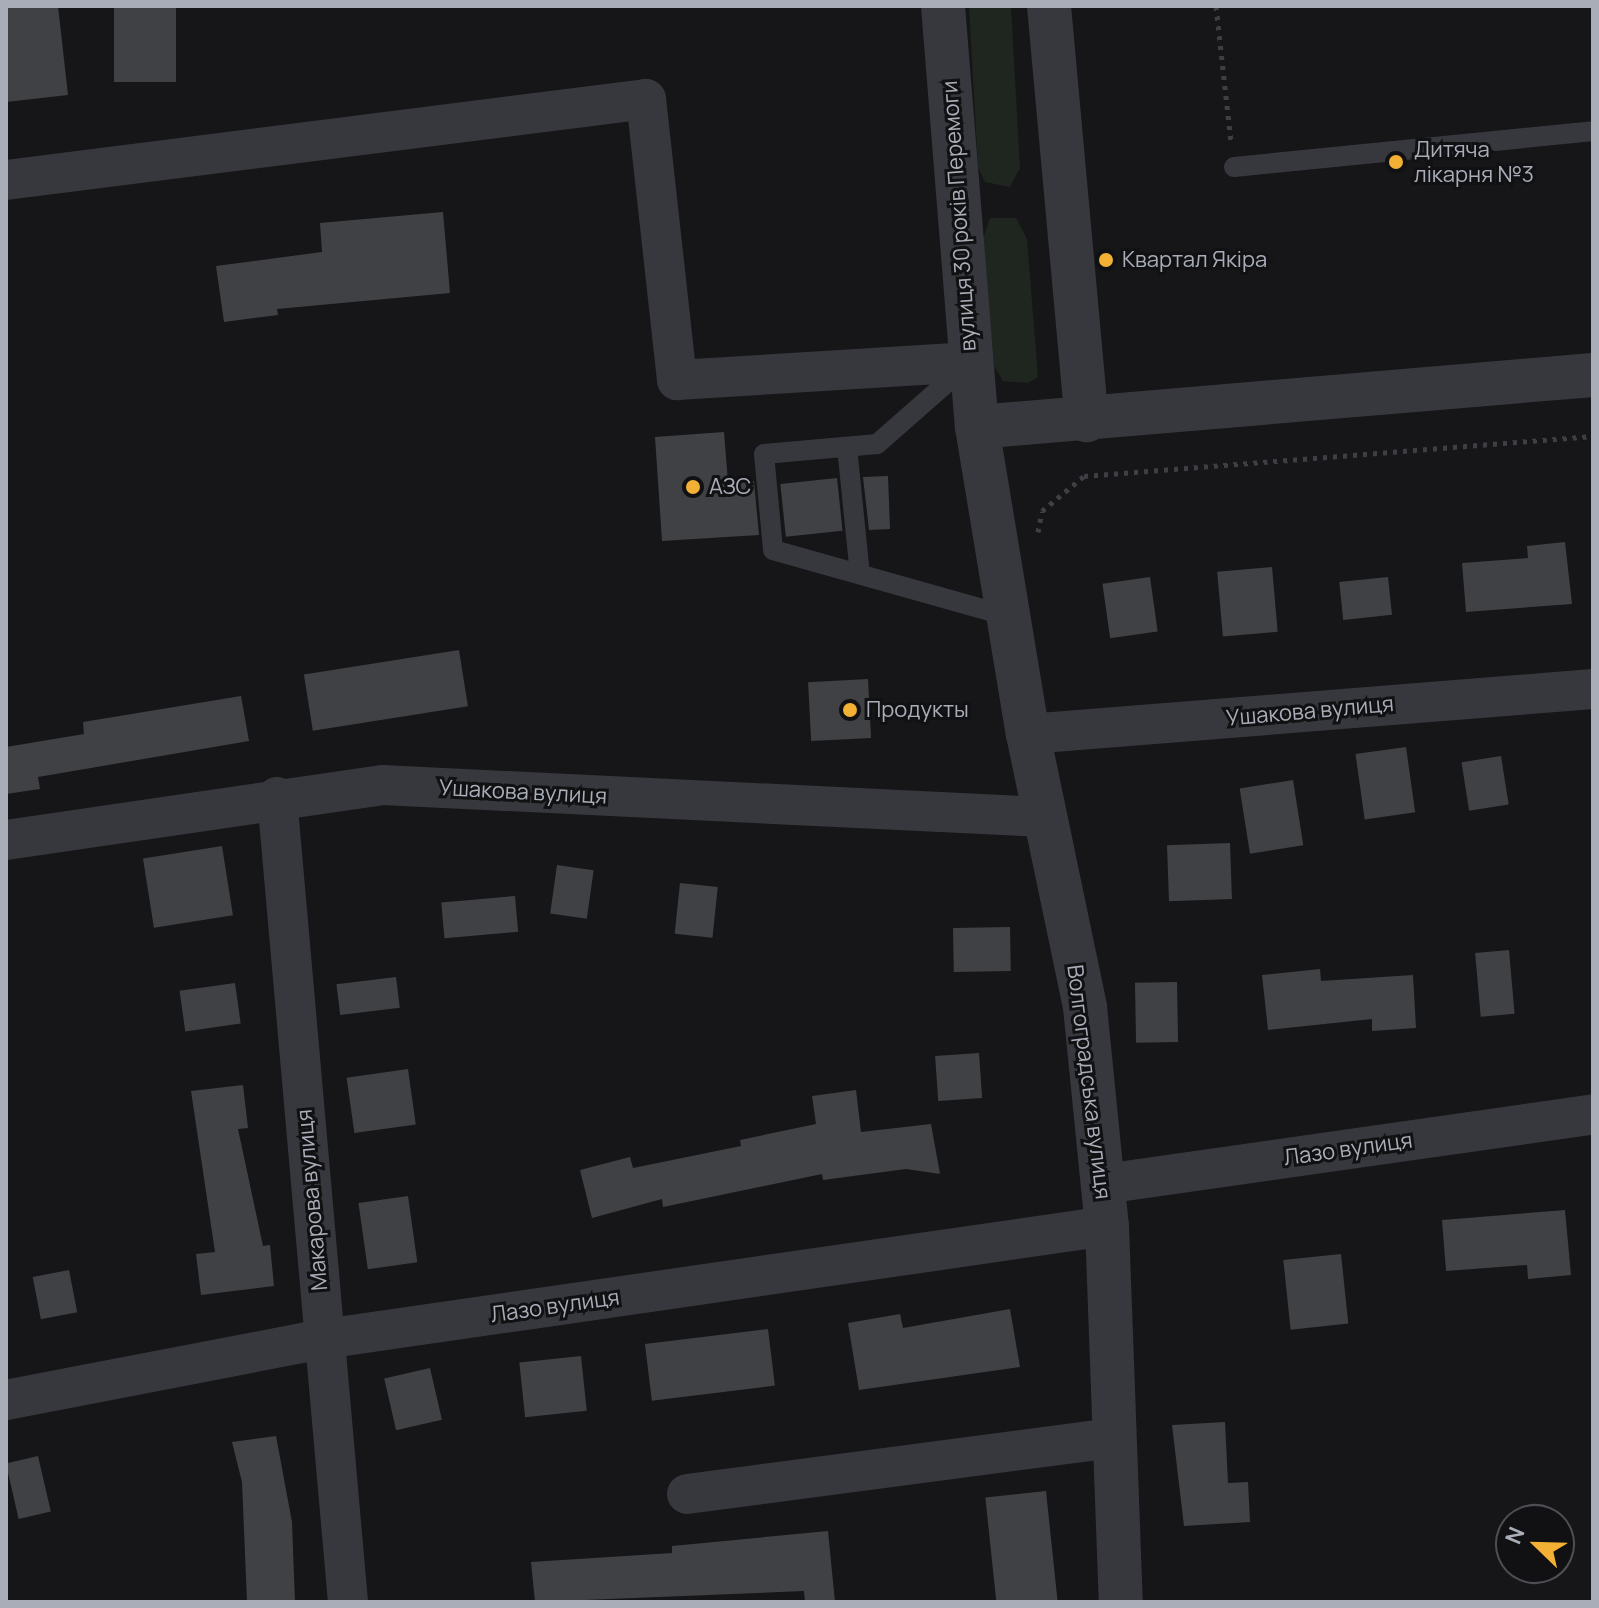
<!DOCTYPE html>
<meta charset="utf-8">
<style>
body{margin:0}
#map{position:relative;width:1599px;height:1608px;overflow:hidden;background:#161618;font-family:Manrope,sans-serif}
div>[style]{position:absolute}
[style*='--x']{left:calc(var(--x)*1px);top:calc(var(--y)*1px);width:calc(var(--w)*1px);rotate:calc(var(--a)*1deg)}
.green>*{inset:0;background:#1e261f}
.building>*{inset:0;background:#404145;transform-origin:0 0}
.path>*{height:5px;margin-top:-2.5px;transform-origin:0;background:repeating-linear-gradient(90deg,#3d3f44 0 4px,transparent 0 10px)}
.service>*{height:20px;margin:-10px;padding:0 10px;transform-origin:10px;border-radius:10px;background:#37383d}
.minor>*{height:40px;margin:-20px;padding:0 20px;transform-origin:20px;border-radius:20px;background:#37383d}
.tertiary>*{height:44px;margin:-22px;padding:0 22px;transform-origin:22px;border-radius:22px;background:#37383d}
.dots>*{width:22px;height:22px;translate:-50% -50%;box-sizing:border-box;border:4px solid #111113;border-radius:50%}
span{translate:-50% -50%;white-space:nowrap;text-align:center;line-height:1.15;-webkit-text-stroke:6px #111113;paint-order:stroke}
.poi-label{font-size:22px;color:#a8adb8}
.left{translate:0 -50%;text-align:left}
.street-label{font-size:22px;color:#a8adb8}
.frame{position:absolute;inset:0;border:8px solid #a8adb8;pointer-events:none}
.north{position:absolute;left:1495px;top:1504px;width:80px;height:80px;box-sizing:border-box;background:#111113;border:2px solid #4d4f55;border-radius:50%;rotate:293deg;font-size:22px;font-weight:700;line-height:32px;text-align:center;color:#a8adb8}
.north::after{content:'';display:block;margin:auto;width:28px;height:36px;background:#f2b134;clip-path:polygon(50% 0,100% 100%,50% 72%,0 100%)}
</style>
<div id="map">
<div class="green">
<i style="clip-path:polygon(969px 6px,1011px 6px,1020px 168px,1010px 187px,985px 182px,978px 167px)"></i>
<i style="clip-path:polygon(990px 218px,1016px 218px,1027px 239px,1038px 377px,1028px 383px,1003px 381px,994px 366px,983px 239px)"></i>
</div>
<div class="building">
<i style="clip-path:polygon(6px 6px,58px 6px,68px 95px,6px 102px)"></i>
<i style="left:114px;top:6px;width:62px;height:76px"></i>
<i style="clip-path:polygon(443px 212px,450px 293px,277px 309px,278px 315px,224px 322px,216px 266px,322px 252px,320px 223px)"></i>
<i style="clip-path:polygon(724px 432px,728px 482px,754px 481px,759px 535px,662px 541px,655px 437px)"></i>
<i style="clip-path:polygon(888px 476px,890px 529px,869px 530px,863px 477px)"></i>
<i style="left:837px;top:478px;width:53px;height:57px;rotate:84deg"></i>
<i style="clip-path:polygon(1565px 542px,1572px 604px,1466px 612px,1462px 563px,1528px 558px,1527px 546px)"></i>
<i style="left:1272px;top:567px;width:65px;height:55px;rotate:85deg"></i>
<i style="left:1150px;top:577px;width:55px;height:48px;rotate:82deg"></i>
<i style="left:1388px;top:577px;width:38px;height:49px;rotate:84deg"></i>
<i style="left:459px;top:650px;width:57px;height:157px;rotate:81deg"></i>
<i style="left:868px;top:679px;width:59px;height:60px;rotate:87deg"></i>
<i style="clip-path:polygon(241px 696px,249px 741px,38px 777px,40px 789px,6px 794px,6px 747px,84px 734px,83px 722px)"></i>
<i style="left:1406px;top:747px;width:66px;height:51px;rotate:82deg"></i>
<i style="left:1501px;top:756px;width:49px;height:40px;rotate:81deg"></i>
<i style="left:1293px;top:780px;width:66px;height:54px;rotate:81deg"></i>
<i style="left:1230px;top:843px;width:56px;height:63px;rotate:88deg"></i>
<i style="left:222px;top:846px;width:70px;height:80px;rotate:81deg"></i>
<i style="left:557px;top:865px;width:37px;height:49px;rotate:8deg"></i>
<i style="left:680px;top:883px;width:38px;height:51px;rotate:6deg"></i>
<i style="left:515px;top:896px;width:36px;height:74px;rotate:85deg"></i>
<i style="left:1010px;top:927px;width:44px;height:57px;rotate:89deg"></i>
<i style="left:1509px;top:950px;width:64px;height:34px;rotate:85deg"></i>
<i style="clip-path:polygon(1320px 969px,1321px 981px,1413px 975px,1416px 1028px,1372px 1031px,1372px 1019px,1268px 1030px,1262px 975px)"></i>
<i style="left:396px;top:977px;width:31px;height:60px;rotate:83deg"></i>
<i style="left:1177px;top:982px;width:60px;height:42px;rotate:89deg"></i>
<i style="left:235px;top:983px;width:41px;height:56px;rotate:82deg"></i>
<i style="left:979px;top:1053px;width:45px;height:44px;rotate:86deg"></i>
<i style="left:408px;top:1069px;width:56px;height:62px;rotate:82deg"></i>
<i style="clip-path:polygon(243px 1085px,248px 1128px,238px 1129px,263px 1246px,270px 1245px,274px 1286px,201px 1295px,196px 1254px,215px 1252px,191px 1091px)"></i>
<i style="clip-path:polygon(856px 1090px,861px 1132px,931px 1124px,940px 1174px,906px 1169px,823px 1180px,822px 1174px,663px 1207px,662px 1199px,592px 1218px,580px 1170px,630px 1157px,633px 1168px,741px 1146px,740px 1140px,816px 1124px,812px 1096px)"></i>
<i style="left:408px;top:1196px;width:67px;height:50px;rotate:82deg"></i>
<i style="clip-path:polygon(1565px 1210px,1571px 1275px,1528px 1279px,1527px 1265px,1446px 1271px,1442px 1220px)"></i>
<i style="left:1341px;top:1254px;width:70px;height:58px;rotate:84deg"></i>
<i style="left:69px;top:1270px;width:43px;height:37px;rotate:79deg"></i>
<i style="clip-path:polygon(1010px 1309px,1020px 1367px,859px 1390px,848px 1323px,900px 1314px,903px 1328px)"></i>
<i style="left:768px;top:1329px;width:57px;height:124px;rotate:83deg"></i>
<i style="left:581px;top:1356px;width:55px;height:62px;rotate:84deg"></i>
<i style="left:430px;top:1368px;width:53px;height:47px;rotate:77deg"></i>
<i style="clip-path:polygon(1225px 1422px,1228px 1483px,1248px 1482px,1250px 1522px,1184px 1526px,1172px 1425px)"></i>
<i style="clip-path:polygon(276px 1436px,292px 1522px,295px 1602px,247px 1602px,242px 1482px,232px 1442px)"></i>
<i style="left:38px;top:1456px;width:57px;height:33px;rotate:77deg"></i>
<i style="left:1046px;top:1491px;width:112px;height:61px;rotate:84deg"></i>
<i style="clip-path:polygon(828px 1531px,835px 1602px,805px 1602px,804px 1591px,535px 1602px,531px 1562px,672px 1553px,672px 1546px)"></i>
</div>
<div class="path">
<i style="--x:1216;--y:6;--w:137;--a:83.7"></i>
<i style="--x:1038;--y:532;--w:21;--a:-79"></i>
<i style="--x:1042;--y:511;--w:55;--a:-39.8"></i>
<i style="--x:1084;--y:476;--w:511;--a:-4.49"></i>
</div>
<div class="service">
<i style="--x:1234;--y:167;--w:361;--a:-5.7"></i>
<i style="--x:967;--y:365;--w:120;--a:138.7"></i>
<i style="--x:877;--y:444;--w:113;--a:174.9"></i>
<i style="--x:764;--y:454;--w:96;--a:84.6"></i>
<i style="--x:773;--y:550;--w:244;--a:15.7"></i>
<i style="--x:847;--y:447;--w:128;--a:84.2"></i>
</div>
<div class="minor">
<i style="--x:6;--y:180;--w:645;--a:-7.21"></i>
<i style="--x:646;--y:99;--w:283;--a:83.7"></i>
<i style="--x:677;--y:380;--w:294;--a:-3.5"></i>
<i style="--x:1028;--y:734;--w:567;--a:-4.55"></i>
<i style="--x:277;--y:797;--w:808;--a:84.96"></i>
<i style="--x:6;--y:840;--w:380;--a:-8.3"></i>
<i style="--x:382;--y:785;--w:663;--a:2.77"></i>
<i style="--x:1104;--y:1184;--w:494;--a:-8.1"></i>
<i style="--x:6;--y:1400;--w:324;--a:-10.9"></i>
<i style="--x:324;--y:1339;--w:791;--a:-8.21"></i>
<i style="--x:687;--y:1494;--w:432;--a:-7.5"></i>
</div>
<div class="tertiary">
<i style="--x:943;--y:6;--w:422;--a:85.4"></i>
<i style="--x:977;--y:427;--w:311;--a:80.6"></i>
<i style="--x:1028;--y:734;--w:279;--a:78.2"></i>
<i style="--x:1085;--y:1007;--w:220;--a:84.3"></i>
<i style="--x:1107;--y:1226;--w:376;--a:87.9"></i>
<i style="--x:1049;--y:6;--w:416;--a:84.8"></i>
<i style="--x:977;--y:427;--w:618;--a:-4.83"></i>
</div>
<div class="dots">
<i style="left:1396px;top:162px;background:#f2b134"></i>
<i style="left:1106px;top:260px;background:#f2b134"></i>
<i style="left:693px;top:487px;background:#f2b134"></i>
<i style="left:850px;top:710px;background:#f2b134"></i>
</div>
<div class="poi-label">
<span class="left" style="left:1414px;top:162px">Дитяча<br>лікарня №3</span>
<span class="left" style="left:1122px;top:260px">Квартал Якіра</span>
<span class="left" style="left:709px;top:487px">АЗС</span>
<span class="left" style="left:866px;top:710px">Продукты</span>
</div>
<div class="street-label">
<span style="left:959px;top:216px;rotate:-94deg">вулиця 30 років Перемоги</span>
<span style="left:1310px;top:711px;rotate:-5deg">Ушакова вулиця</span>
<span style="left:523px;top:792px;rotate:3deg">Ушакова вулиця</span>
<span style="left:1089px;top:1082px;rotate:83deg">Волгоградська вулиця</span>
<span style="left:1348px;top:1149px;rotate:-8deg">Лазо вулиця</span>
<span style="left:312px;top:1200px;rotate:-95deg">Макарова вулиця</span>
<span style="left:555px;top:1306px;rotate:-8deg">Лазо вулиця</span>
</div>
<div class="frame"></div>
<div class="north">N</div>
</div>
